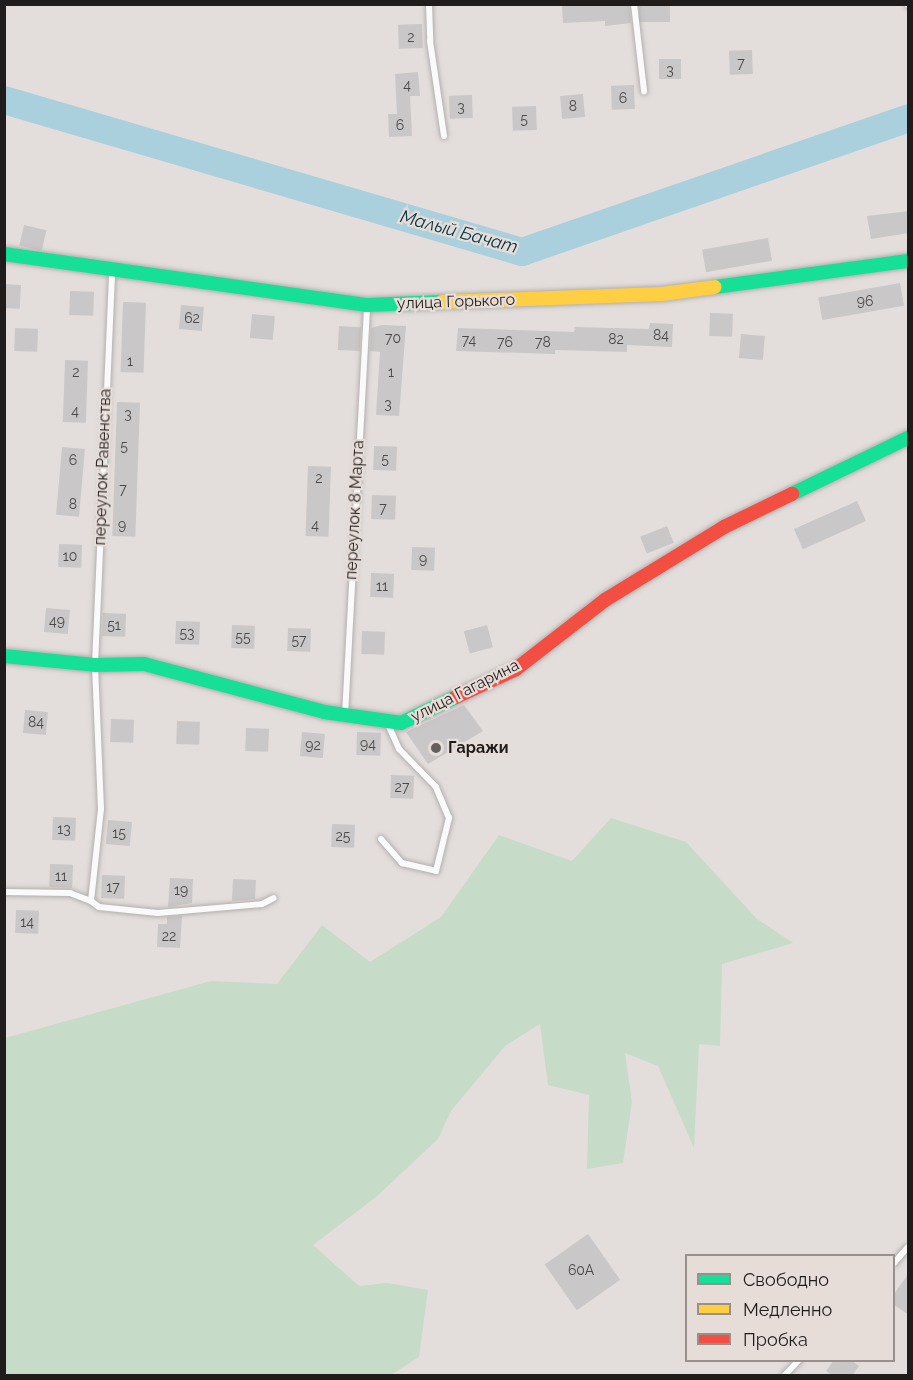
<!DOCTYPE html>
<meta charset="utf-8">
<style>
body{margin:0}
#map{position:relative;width:913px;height:1380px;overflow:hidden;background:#e3dedc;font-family:Raleway,sans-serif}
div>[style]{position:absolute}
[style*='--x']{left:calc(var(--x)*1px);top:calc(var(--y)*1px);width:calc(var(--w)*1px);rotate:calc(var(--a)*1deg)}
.green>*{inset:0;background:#c7dbc9}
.river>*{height:28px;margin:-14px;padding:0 14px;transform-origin:14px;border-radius:14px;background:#abd0dd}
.building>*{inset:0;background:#cac7c8;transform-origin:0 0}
.roads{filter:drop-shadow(0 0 2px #b3afad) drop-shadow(0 0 2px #b3afad)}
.lane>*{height:6px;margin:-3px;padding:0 3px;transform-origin:3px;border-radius:3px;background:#fbfafa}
.fast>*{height:14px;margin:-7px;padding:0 7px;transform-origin:7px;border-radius:7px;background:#16e098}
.slow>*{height:14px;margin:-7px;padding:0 7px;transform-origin:7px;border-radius:7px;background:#ffcf43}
.jam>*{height:14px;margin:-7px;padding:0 7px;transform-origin:7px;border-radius:7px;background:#f24e42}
.dots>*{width:16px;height:16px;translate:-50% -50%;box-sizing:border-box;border:3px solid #e6ddd9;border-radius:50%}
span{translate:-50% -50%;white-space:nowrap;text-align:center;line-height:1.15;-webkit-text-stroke:4.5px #e6ddd9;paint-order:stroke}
.number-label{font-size:14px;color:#4c4848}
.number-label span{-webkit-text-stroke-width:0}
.street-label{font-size:16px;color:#201c1b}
.poi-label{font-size:16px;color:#201c1b;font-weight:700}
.left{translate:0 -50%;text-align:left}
.water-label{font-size:18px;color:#003341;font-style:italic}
.frame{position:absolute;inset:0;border:6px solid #201c1b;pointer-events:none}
.legend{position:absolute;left:685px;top:1254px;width:210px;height:108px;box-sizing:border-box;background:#e6ddd9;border:2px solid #97908d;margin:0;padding:8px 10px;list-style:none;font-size:18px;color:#201c1b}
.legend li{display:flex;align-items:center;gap:12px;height:30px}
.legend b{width:30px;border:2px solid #97908d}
</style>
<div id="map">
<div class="green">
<i style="clip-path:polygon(611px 818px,686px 842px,757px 919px,793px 943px,722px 964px,720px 1046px,699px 1044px,694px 1148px,658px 1066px,625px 1053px,632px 1102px,623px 1163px,587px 1169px,589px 1095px,548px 1085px,540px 1024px,505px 1046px,451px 1111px,438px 1139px,376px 1197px,313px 1245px,359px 1286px,387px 1283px,428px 1290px,419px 1357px,391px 1375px,5px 1375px,5px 1038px,211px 981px,277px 984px,322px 925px,370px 962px,441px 917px,499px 835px,572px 861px)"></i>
</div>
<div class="river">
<i style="--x:4;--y:100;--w:540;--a:16.35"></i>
<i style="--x:522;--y:252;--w:409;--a:-19.1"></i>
</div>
<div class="building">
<i style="clip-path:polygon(562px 4px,629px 4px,631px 23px,605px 26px,605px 21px,563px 23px)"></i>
<i style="left:639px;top:4px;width:31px;height:18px"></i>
<i style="left:422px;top:24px;width:24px;height:24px;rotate:88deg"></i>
<i style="left:752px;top:50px;width:24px;height:23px;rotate:88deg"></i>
<i style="left:681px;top:59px;width:20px;height:22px;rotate:90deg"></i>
<i style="clip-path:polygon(418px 72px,420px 96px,410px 96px,412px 136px,389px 137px,388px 114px,397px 114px,395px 74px)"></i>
<i style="left:634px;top:85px;width:24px;height:23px;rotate:88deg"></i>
<i style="left:583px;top:94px;width:23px;height:23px;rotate:85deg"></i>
<i style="left:472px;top:95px;width:23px;height:23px;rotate:88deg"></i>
<i style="left:536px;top:106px;width:24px;height:24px;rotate:88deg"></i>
<i style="clip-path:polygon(909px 211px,909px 233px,871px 239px,867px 216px)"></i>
<i style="left:24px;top:225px;width:23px;height:21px;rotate:13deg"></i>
<i style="left:768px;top:238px;width:23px;height:67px;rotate:80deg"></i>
<i style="left:900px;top:283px;width:23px;height:83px;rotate:80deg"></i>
<i style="left:4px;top:284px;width:17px;height:24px;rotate:3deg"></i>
<i style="left:70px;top:291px;width:24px;height:24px;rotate:2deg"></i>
<i style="left:123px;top:302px;width:23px;height:70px;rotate:2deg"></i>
<i style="left:181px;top:305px;width:23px;height:24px;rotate:5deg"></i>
<i style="left:710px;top:313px;width:23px;height:23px;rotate:2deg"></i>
<i style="left:252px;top:314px;width:23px;height:24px;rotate:5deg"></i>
<i style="clip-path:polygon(650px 323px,673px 324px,672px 347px,627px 345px,627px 352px,555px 350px,555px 354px,456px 351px,458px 328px,574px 332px,575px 327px,649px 329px)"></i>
<i style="clip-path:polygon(382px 325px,406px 326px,399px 416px,376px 415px,380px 352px,370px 351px,371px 328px)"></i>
<i style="left:339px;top:326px;width:22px;height:24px;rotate:3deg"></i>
<i style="left:15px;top:328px;width:23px;height:23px;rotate:2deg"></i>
<i style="left:741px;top:334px;width:24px;height:24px;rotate:5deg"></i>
<i style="left:65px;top:360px;width:23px;height:62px;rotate:2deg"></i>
<i style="left:117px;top:402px;width:23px;height:134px;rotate:2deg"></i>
<i style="left:374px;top:446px;width:23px;height:24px;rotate:2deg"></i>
<i style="left:62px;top:447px;width:23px;height:68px;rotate:5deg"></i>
<i style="left:308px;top:466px;width:23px;height:70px;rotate:2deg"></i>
<i style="left:372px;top:495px;width:24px;height:24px;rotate:2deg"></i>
<i style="left:857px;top:501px;width:22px;height:69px;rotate:66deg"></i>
<i style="left:667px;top:526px;width:18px;height:29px;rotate:68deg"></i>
<i style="left:59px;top:544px;width:23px;height:23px;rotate:2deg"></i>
<i style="left:412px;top:547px;width:23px;height:23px;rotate:2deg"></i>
<i style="left:371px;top:573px;width:23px;height:24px;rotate:2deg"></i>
<i style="left:46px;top:608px;width:24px;height:24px;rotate:5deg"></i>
<i style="left:103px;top:613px;width:23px;height:23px;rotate:2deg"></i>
<i style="left:176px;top:621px;width:24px;height:23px;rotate:2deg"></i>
<i style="left:232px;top:625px;width:23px;height:23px;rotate:2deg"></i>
<i style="left:487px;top:625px;width:23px;height:24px;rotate:75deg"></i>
<i style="left:288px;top:628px;width:23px;height:23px;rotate:2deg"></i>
<i style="left:362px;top:631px;width:23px;height:23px;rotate:2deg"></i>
<i style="clip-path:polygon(464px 705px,483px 731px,428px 764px,406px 732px)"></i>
<i style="left:25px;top:710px;width:23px;height:23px;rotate:5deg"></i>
<i style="left:111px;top:719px;width:23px;height:23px;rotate:2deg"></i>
<i style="left:177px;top:721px;width:23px;height:23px;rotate:2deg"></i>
<i style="left:246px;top:728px;width:23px;height:23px;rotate:2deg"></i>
<i style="left:302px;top:732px;width:23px;height:24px;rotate:5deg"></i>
<i style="left:357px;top:732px;width:24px;height:23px;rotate:2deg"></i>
<i style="left:391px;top:775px;width:23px;height:23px;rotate:2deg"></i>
<i style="left:53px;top:817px;width:23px;height:23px;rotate:2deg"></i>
<i style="left:108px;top:820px;width:24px;height:24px;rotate:5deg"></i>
<i style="left:332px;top:824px;width:23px;height:23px;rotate:2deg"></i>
<i style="left:50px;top:864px;width:23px;height:23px;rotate:2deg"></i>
<i style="left:102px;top:875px;width:23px;height:23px;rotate:2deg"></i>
<i style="clip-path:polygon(170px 878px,193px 879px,192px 903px,168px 907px)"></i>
<i style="clip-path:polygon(233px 879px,256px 880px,255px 899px,232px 901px)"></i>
<i style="left:16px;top:910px;width:23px;height:23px;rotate:2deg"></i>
<i style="clip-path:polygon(182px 916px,180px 948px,157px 947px,158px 924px,167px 924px,167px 917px)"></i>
<i style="left:588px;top:1234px;width:56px;height:53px;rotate:55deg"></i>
<i style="clip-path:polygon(909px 1273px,909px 1315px,894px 1305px,894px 1294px)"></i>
<i style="clip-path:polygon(834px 1360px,851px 1360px,859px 1366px,852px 1376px,833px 1376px,826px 1371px)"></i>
</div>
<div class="roads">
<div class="lane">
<i style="--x:429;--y:4;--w:37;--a:88"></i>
<i style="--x:430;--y:41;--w:96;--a:81.6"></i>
<i style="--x:634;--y:4;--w:88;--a:83.4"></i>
<i style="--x:908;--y:4;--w:1;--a:90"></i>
<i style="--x:345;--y:715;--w:410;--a:-86.9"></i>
<i style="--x:381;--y:839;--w:32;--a:49"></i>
<i style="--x:402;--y:863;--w:35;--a:13"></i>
<i style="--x:436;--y:871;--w:55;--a:-76.2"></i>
<i style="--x:449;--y:818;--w:34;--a:-113"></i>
<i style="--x:436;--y:787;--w:53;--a:-134.2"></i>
<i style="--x:399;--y:749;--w:27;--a:-114"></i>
<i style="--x:4;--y:892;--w:66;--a:0.9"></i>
<i style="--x:70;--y:893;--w:22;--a:21"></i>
<i style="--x:91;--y:901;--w:93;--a:-83.8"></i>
<i style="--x:101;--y:809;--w:144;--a:-92.4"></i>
<i style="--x:95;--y:665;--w:396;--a:-87.5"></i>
<i style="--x:91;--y:901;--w:10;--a:37"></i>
<i style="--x:99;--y:907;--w:59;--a:5.8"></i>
<i style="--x:158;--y:913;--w:104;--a:-4.9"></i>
<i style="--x:262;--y:904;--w:13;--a:-27"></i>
<i style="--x:894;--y:1263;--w:21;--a:-49"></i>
<i style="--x:784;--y:1376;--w:22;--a:-47"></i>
</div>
<div class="fast">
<i style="--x:4;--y:254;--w:367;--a:8"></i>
<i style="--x:367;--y:305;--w:75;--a:-2.3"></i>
<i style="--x:715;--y:287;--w:195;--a:-7.7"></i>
<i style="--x:792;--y:494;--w:129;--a:-25.8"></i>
<i style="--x:4;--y:656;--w:91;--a:5.6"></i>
<i style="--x:95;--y:665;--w:49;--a:-1.2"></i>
<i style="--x:144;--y:664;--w:186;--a:14.9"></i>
<i style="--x:324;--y:712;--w:78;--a:8.1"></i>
<i style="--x:401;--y:723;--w:61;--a:-25.3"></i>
</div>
<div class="slow">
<i style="--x:442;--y:302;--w:220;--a:-2.1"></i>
<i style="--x:662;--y:294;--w:53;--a:-7.5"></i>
</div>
<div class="jam">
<i style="--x:456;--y:697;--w:66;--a:-25"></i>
<i style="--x:516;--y:669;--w:113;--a:-37.8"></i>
<i style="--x:605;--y:600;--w:140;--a:-31.5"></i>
<i style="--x:724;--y:527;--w:76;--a:-25.9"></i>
</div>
</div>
<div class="dots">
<i style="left:436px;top:748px;background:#64605f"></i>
</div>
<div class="number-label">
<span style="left:411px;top:37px">2</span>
<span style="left:741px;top:63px">7</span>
<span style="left:670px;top:70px">3</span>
<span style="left:407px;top:85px">4</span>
<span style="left:623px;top:98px">6</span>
<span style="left:573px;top:106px">8</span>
<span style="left:461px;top:107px">3</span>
<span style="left:524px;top:119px">5</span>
<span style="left:400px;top:125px">6</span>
<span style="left:865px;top:301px">96</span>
<span style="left:192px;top:318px">62</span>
<span style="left:661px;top:335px">84</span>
<span style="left:393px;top:338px">70</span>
<span style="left:616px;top:339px">82</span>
<span style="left:469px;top:340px">74</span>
<span style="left:505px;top:342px">76</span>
<span style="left:543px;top:342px">78</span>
<span style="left:130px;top:361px">1</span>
<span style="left:76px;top:372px">2</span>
<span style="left:391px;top:372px">1</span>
<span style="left:388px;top:404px">3</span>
<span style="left:75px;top:411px">4</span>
<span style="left:128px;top:414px">3</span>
<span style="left:124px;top:446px">5</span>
<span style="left:385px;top:459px">5</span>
<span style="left:73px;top:460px">6</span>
<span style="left:319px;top:478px">2</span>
<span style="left:123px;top:489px">7</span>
<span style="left:73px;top:504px">8</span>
<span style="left:383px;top:508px">7</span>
<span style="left:122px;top:525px">9</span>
<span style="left:315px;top:525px">4</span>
<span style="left:70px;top:556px">10</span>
<span style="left:423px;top:559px">9</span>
<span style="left:382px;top:586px">11</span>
<span style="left:57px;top:621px">49</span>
<span style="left:114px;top:625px">51</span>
<span style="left:187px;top:633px">53</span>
<span style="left:243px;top:637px">55</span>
<span style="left:299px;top:640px">57</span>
<span style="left:36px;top:722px">84</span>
<span style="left:368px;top:744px">94</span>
<span style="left:313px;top:745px">92</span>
<span style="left:402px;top:787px">27</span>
<span style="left:64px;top:829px">13</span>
<span style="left:119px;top:833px">15</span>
<span style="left:343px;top:836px">25</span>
<span style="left:61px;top:876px">11</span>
<span style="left:113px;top:887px">17</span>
<span style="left:181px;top:890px">19</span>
<span style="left:27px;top:922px">14</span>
<span style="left:169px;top:936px">22</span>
<span style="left:581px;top:1270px">60А</span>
</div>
<div class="street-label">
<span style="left:456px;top:302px;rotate:-2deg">улица Горького</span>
<span style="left:103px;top:467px;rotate:-88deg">переулок Равенства</span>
<span style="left:355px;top:510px;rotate:-87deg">переулок 8 Марта</span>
<span style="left:465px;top:691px;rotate:-27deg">улица Гагарина</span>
</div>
<div class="poi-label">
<span class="left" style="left:448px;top:748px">Гаражи</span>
</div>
<div class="water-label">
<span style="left:459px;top:232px;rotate:15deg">Малый Бачат</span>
</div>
<div class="frame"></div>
<ul class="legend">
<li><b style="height:8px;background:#16e098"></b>Свободно</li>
<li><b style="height:8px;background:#ffcf43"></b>Медленно</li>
<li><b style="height:8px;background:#f24e42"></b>Пробка</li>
</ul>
</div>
